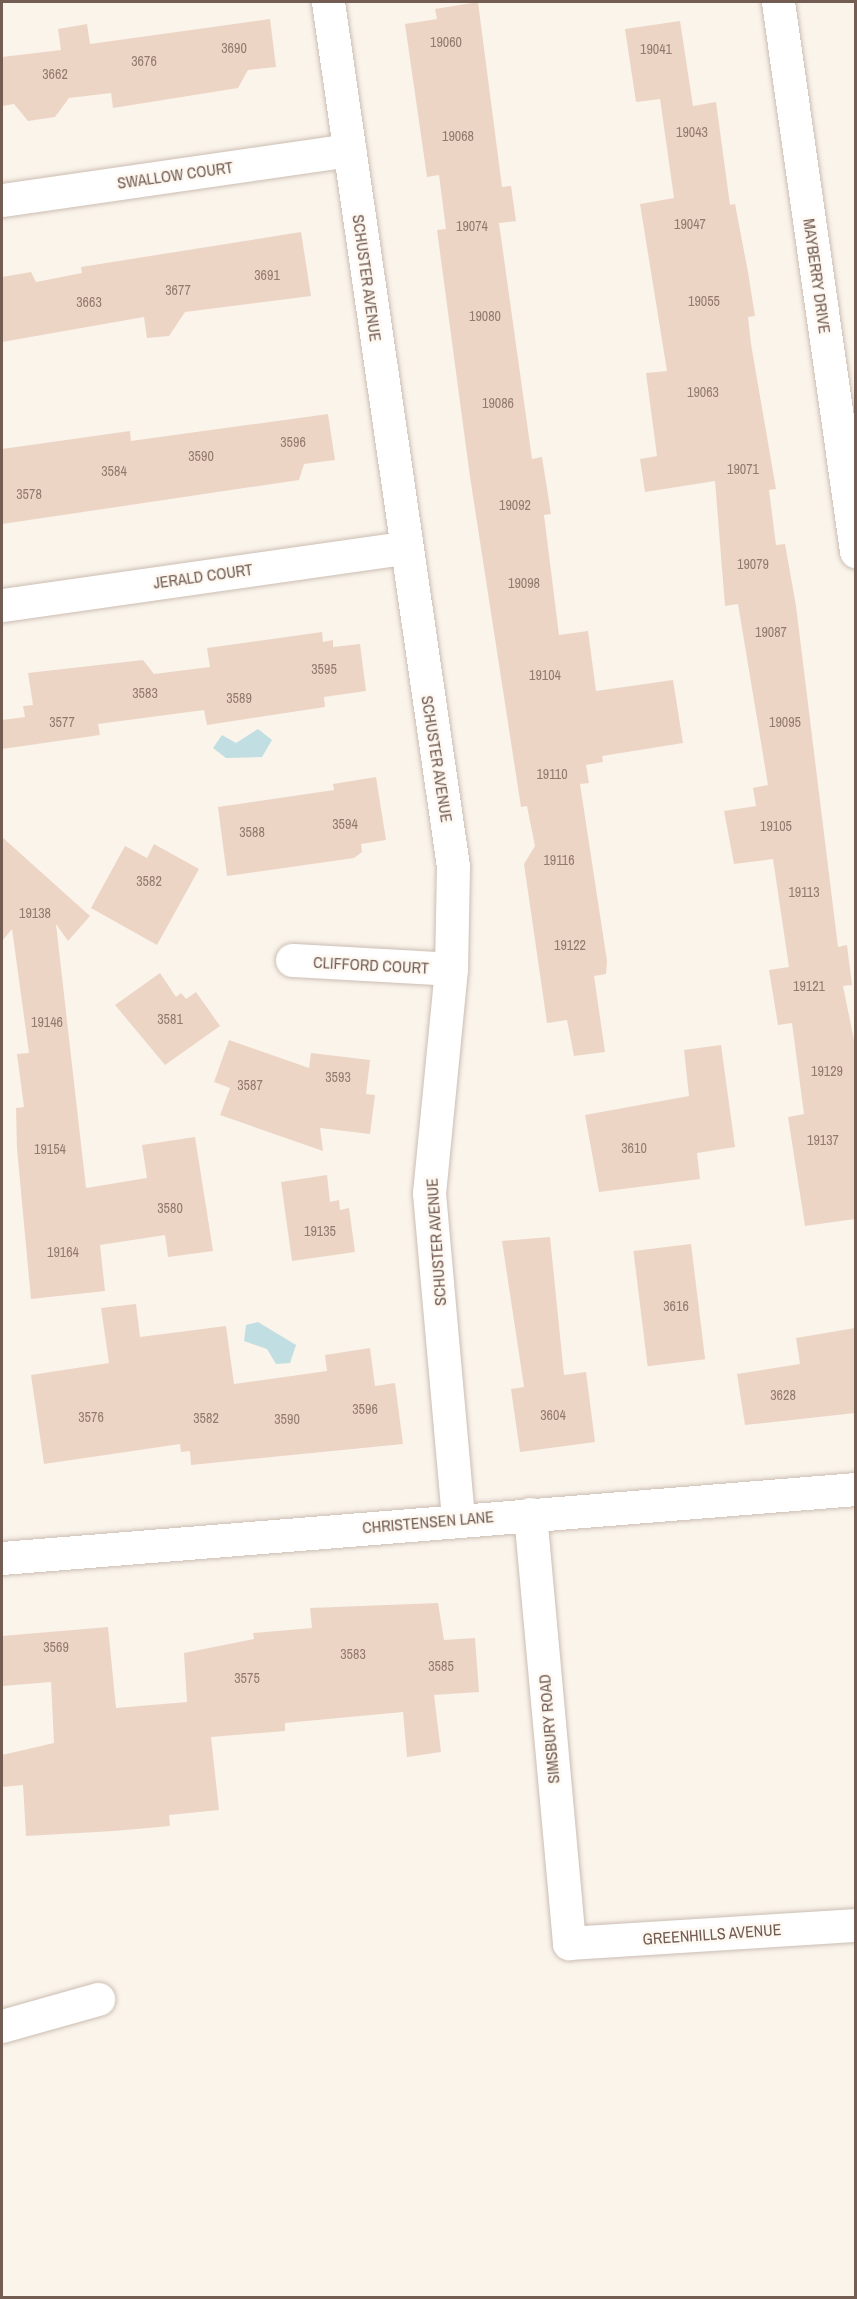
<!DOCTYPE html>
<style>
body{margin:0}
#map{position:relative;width:857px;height:2299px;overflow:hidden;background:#faf4eb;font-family:"Archivo Narrow",sans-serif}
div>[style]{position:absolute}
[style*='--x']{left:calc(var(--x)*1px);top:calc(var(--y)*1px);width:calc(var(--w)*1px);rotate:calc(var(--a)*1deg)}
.water>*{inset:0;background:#c1dee2}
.building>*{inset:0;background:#edd5c6;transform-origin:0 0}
.roads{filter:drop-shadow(0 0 2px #ccbdb2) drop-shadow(0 0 2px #ccbdb2)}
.street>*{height:33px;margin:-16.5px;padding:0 16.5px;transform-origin:16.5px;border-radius:16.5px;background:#fff}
span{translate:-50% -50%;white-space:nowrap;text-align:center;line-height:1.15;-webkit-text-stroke:5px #fdf8f2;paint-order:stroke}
.number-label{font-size:14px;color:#927a6e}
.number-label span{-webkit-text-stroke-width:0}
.street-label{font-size:16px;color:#735c51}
.frame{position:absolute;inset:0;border:3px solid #735c51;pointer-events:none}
</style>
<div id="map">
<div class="water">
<i style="clip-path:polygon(258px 729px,272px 740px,262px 757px,226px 758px,213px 748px,222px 735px,236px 743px)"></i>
<i style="clip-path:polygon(258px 1322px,296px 1345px,290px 1363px,276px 1364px,267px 1349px,244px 1341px,246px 1325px)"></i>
</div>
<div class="building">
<i style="clip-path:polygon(478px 2px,502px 187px,511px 186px,516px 221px,499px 223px,532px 459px,542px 457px,551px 514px,544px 515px,559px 635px,588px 631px,596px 691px,673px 680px,683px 743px,602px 756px,603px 762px,586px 765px,589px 783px,580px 784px,607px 961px,606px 974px,594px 976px,605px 1052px,574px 1056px,567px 1020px,547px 1023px,524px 864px,535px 846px,527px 806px,521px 807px,470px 477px,437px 230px,446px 229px,439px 175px,427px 177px,405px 24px,437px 19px,435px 9px)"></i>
<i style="clip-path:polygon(270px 19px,276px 67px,248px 70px,238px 88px,113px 108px,111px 93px,69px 98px,55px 117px,28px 121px,14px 104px,2px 106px,2px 57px,61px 50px,58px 29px,87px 24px,90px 44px)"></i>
<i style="clip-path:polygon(680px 21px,693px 106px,716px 102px,730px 205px,735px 204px,748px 272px,755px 316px,748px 317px,751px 344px,776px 489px,769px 490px,776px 545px,785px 544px,796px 606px,838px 947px,847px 945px,852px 985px,843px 986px,855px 1045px,855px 1219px,805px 1226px,788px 1117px,804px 1114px,792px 1023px,778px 1025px,769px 970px,789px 967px,773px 859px,734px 864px,724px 811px,756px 806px,753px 788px,768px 785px,738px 604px,725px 606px,715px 481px,645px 492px,640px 459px,657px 456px,646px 373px,667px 371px,640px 204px,674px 198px,660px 99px,636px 102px,625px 29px)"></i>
<i style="clip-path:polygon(301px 232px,311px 296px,185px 312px,169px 336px,147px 338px,144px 317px,2px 342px,2px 277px,31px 272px,36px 282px,82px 273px,81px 267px)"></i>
<i style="clip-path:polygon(328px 414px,335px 460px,304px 464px,299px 480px,2px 524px,2px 449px,130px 431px,131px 441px)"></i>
<i style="clip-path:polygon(322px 632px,323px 642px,333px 640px,333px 647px,360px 644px,366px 691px,324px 697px,325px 707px,207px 725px,204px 710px,98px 724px,100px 735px,2px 749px,2px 720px,25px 717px,23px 706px,33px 705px,28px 673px,143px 660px,154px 674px,210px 667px,207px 648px)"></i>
<i style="clip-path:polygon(376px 777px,386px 840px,361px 844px,362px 852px,354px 858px,227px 876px,218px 807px,334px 790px,333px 784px)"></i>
<i style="clip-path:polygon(2px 837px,90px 916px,68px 941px,56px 924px,86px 1188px,147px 1178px,142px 1145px,195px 1137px,213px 1251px,168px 1257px,165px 1235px,100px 1245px,105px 1291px,31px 1299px,17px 1149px,16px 1108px,24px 1107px,17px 1054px,29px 1053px,12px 929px,2px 941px)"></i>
<i style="clip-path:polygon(154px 844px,199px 869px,157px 945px,91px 908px,125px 846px,147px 858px)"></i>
<i style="clip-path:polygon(160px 973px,176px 997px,181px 993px,186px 999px,196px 992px,220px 1026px,165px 1065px,115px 1005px)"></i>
<i style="clip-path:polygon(229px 1040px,309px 1068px,311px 1053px,370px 1060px,366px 1094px,375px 1095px,370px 1134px,320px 1128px,323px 1151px,220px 1115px,230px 1088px,214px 1082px)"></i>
<i style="clip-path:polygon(721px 1045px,735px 1147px,697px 1153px,700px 1179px,599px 1192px,585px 1115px,689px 1096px,684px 1050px)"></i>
<i style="clip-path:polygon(327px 1175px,330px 1202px,339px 1200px,340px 1210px,349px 1208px,355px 1252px,292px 1261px,281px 1182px)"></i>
<i style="clip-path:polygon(550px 1237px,564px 1375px,586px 1372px,595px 1442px,520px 1452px,511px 1389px,524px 1387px,502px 1241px)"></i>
<i style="left:691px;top:1244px;width:116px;height:58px;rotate:83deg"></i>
<i style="clip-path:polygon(136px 1304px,140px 1337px,226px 1326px,234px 1384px,327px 1371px,325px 1355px,370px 1348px,375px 1386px,395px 1383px,403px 1444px,191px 1465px,190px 1451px,181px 1452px,180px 1444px,44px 1464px,31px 1375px,109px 1363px,101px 1308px)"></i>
<i style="clip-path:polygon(855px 1328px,855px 1413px,745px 1425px,737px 1374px,800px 1364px,796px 1338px)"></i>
<i style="clip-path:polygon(438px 1603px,444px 1640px,475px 1638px,479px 1692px,434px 1695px,441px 1752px,407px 1757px,403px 1712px,285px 1723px,285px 1731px,211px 1737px,219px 1810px,169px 1815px,170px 1826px,114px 1831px,26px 1836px,23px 1785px,2px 1787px,2px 1755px,54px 1743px,51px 1682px,2px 1686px,2px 1636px,108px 1627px,116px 1708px,187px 1702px,184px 1653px,254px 1639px,253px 1633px,312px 1628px,310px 1608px)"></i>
</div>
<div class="roads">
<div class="street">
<i style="--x:328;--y:2;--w:873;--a:81.77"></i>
<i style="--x:453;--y:866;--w:103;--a:91.1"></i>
<i style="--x:451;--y:969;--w:225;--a:95.6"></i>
<i style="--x:429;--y:1193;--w:328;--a:84.9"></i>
<i style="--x:778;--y:2;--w:555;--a:81.91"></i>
<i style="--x:2;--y:200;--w:351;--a:-8.2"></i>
<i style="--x:2;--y:605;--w:407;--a:-8.1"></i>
<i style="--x:292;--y:960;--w:159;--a:3.2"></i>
<i style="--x:530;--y:1514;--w:431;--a:84.8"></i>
<i style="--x:569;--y:1943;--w:288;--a:-3.6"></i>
<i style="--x:2;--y:1558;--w:857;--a:-4.62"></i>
<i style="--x:2;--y:2026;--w:100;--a:-15.7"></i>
</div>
</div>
<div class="number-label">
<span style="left:446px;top:42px">19060</span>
<span style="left:234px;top:48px">3690</span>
<span style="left:656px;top:49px">19041</span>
<span style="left:144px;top:61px">3676</span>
<span style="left:55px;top:74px">3662</span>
<span style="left:692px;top:132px">19043</span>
<span style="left:458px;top:136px">19068</span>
<span style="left:690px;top:224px">19047</span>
<span style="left:472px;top:226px">19074</span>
<span style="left:267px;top:275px">3691</span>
<span style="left:178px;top:290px">3677</span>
<span style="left:704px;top:301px">19055</span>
<span style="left:89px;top:302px">3663</span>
<span style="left:485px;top:316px">19080</span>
<span style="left:703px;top:392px">19063</span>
<span style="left:498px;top:403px">19086</span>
<span style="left:293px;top:442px">3596</span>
<span style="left:201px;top:456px">3590</span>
<span style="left:743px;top:469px">19071</span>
<span style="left:114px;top:471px">3584</span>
<span style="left:29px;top:494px">3578</span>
<span style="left:515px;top:505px">19092</span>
<span style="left:753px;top:564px">19079</span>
<span style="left:524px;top:583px">19098</span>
<span style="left:771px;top:632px">19087</span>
<span style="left:324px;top:669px">3595</span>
<span style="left:545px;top:675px">19104</span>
<span style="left:145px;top:693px">3583</span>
<span style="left:239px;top:698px">3589</span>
<span style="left:62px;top:722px">3577</span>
<span style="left:785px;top:722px">19095</span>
<span style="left:552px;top:774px">19110</span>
<span style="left:345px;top:824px">3594</span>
<span style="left:776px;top:826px">19105</span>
<span style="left:252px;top:832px">3588</span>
<span style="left:559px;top:860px">19116</span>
<span style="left:149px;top:881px">3582</span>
<span style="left:804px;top:892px">19113</span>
<span style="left:35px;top:913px">19138</span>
<span style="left:570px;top:945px">19122</span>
<span style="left:809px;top:986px">19121</span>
<span style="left:170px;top:1019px">3581</span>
<span style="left:47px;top:1022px">19146</span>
<span style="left:827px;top:1071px">19129</span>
<span style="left:338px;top:1077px">3593</span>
<span style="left:250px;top:1085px">3587</span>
<span style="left:823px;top:1140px">19137</span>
<span style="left:634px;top:1148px">3610</span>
<span style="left:50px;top:1149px">19154</span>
<span style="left:170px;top:1208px">3580</span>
<span style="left:320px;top:1231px">19135</span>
<span style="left:63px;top:1252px">19164</span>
<span style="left:676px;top:1306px">3616</span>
<span style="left:783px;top:1395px">3628</span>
<span style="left:365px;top:1409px">3596</span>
<span style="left:553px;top:1415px">3604</span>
<span style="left:91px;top:1417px">3576</span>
<span style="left:206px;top:1418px">3582</span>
<span style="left:287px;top:1419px">3590</span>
<span style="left:56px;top:1647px">3569</span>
<span style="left:353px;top:1654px">3583</span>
<span style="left:441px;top:1666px">3585</span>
<span style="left:247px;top:1678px">3575</span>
</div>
<div class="street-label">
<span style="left:175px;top:175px;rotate:-8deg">SWALLOW COURT</span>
<span style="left:817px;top:276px;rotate:82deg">MAYBERRY DRIVE</span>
<span style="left:367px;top:278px;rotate:82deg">SCHUSTER AVENUE</span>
<span style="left:203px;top:576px;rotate:-8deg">JERALD COURT</span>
<span style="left:437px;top:759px;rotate:81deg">SCHUSTER AVENUE</span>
<span style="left:371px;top:965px;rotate:3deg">CLIFFORD COURT</span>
<span style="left:436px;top:1242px;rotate:-94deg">SCHUSTER AVENUE</span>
<span style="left:428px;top:1522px;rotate:-5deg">CHRISTENSEN LANE</span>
<span style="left:549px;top:1729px;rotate:-95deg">SIMSBURY ROAD</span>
<span style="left:712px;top:1934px;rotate:-4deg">GREENHILLS AVENUE</span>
</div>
<div class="frame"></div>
</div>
